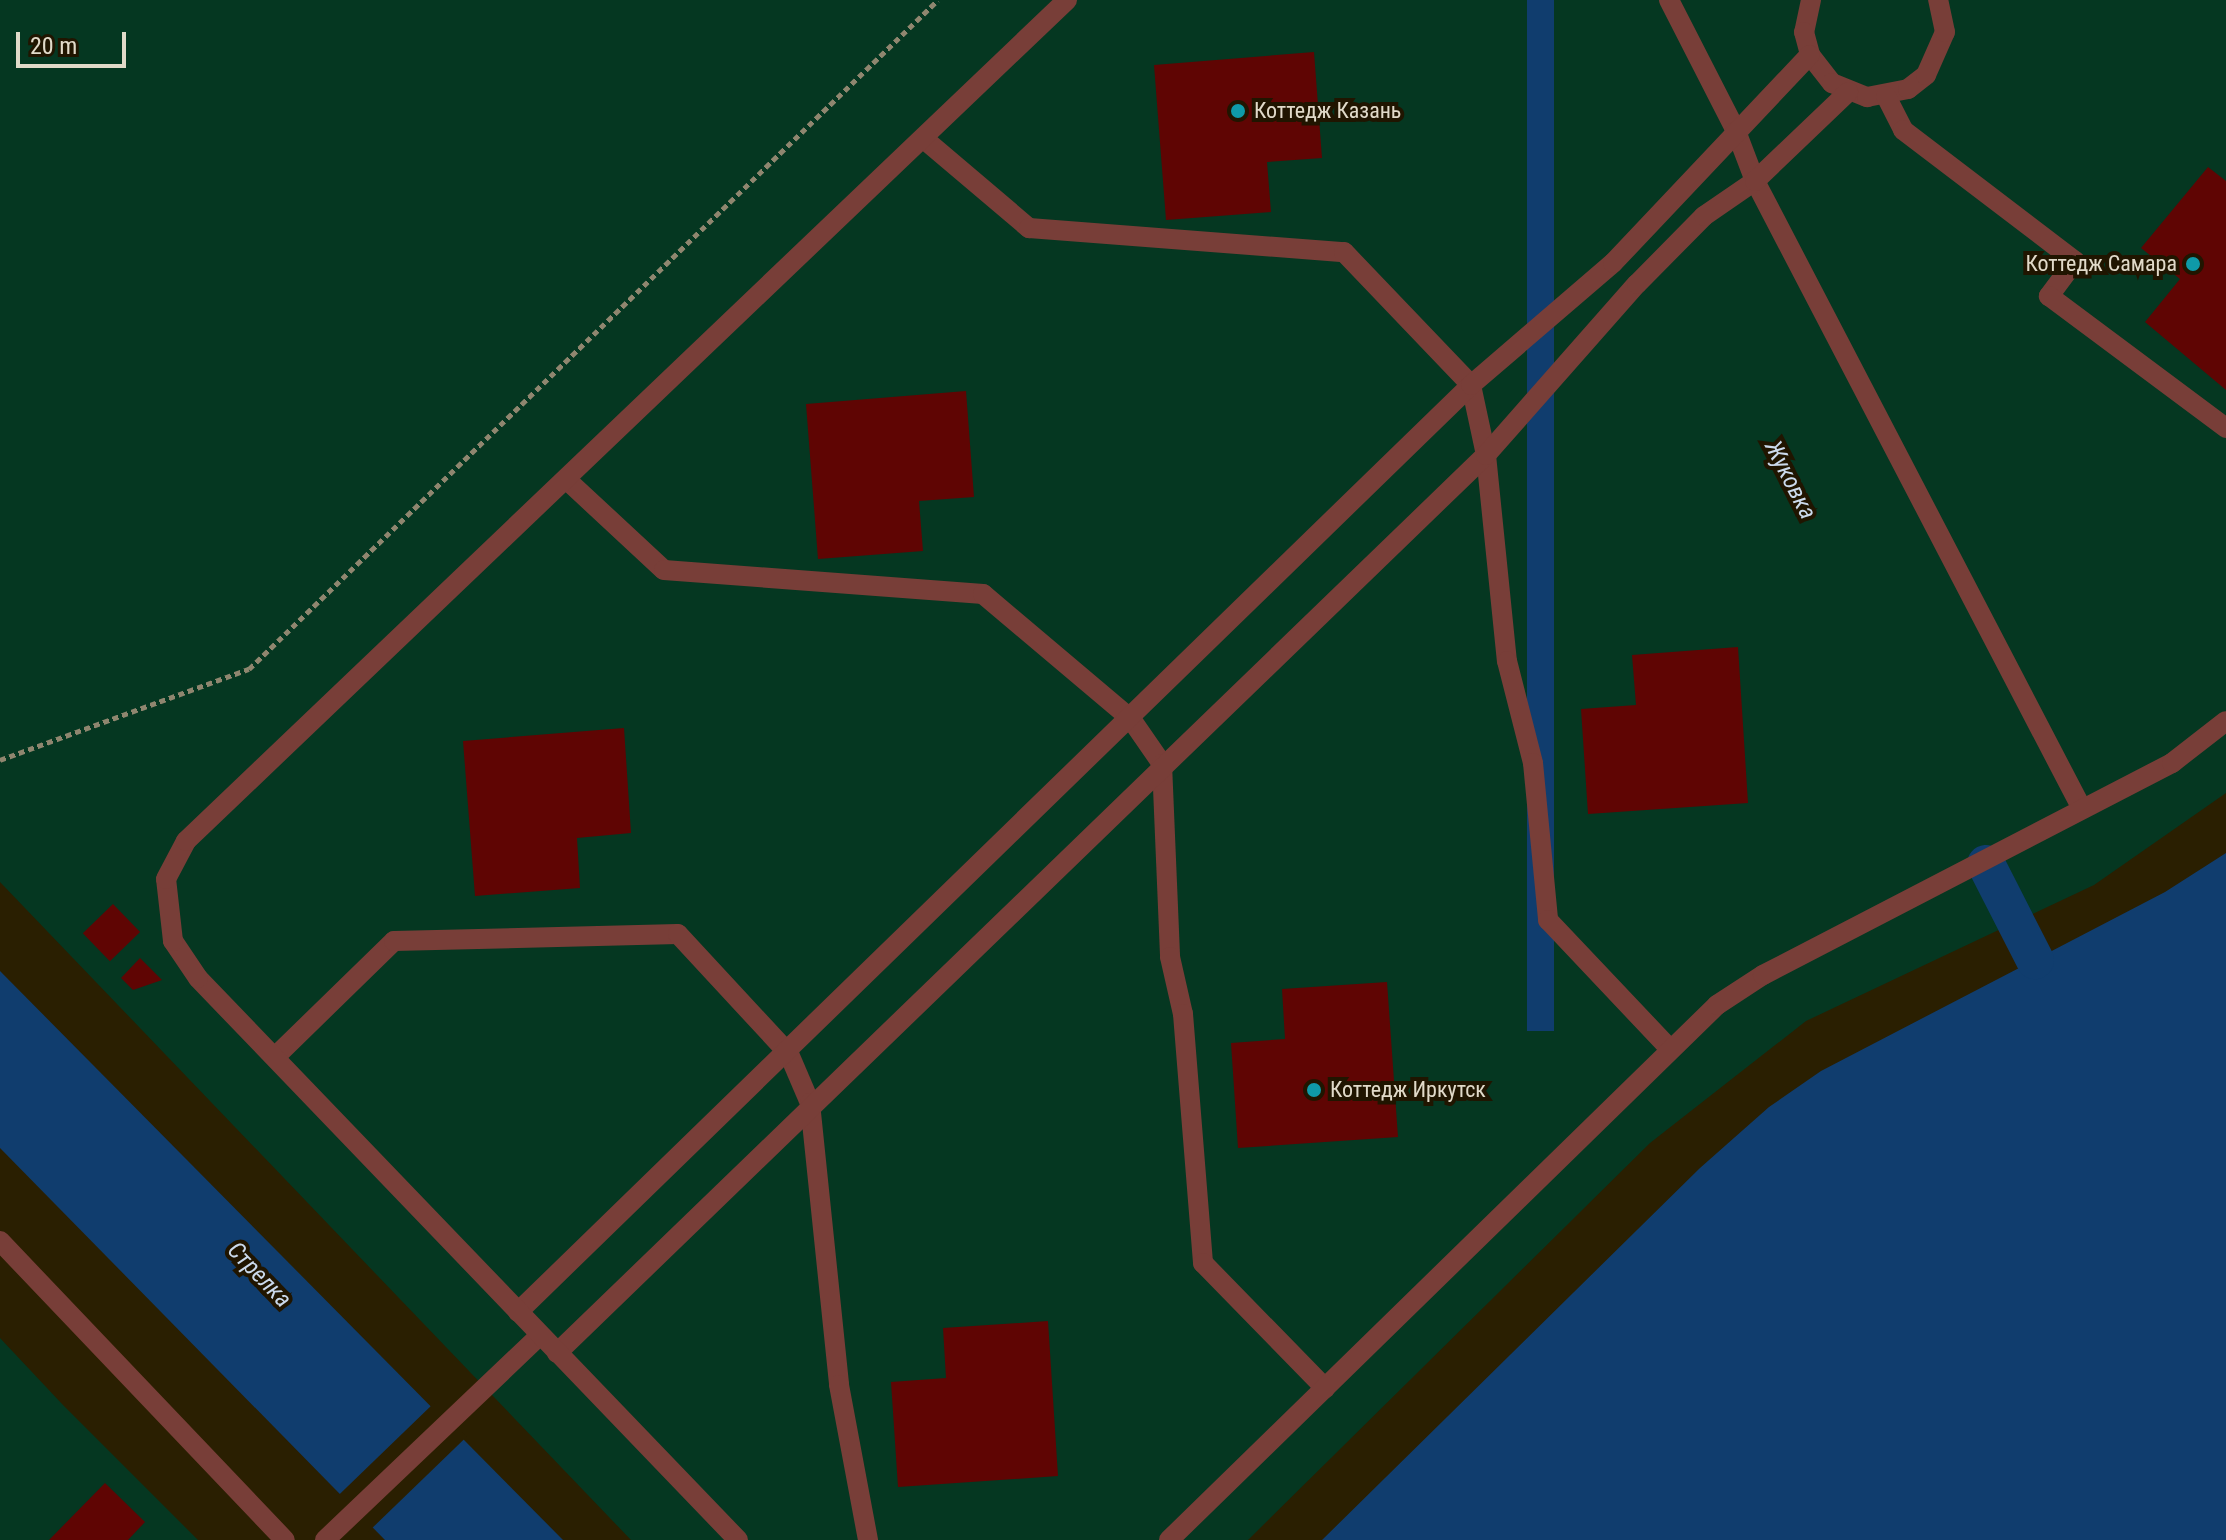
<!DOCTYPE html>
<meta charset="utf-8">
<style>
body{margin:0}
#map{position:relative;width:2226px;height:1540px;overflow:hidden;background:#2a1f01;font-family:"Roboto Condensed",sans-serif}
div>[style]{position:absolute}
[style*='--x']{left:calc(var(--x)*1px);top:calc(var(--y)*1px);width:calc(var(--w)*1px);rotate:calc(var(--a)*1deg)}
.green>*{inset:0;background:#053721}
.water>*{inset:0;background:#103d6e;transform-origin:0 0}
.pier>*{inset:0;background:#2a1f01;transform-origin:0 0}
.canal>*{height:38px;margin:-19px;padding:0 19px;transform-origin:19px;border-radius:19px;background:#103d6e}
.building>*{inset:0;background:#5f0503;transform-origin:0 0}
.path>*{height:5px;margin-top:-2.5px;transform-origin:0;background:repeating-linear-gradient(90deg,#8f866f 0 6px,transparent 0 10px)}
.lane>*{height:20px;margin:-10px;padding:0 10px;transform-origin:10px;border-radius:10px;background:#783e38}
.dots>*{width:22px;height:22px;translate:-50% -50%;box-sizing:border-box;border:4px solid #201500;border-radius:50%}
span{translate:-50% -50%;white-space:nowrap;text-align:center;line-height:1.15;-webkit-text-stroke:8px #201500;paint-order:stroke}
.poi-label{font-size:22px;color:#e1dac9}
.left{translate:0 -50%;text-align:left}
.right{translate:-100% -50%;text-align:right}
.water-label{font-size:24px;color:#cbdaec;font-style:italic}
.scale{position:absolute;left:16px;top:32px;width:110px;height:36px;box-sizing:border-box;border:4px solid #e1dac9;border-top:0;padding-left:10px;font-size:24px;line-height:28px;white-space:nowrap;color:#e1dac9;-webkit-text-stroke:6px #201500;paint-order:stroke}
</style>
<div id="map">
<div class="green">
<i style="clip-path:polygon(0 0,2226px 0,2226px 793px,2094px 885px,1806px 1021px,1650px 1143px,1248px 1540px,631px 1540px,0 882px)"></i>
<i style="clip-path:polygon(0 1338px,63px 1405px,198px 1540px,0 1540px)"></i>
</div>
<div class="water">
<i style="left:1527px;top:0;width:27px;height:1031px"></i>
<i style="clip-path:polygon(2226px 853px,2226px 1540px,1322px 1540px,1700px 1168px,1769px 1107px,1821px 1071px,2165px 892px)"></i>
<i style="clip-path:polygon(0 971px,563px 1540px,385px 1540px,0 1148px)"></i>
</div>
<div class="pier">
<i style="left:434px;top:1403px;width:47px;height:136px;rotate:46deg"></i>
</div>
<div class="canal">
<i style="--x:1986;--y:864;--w:108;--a:63"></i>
</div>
<div class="building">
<i style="clip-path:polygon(1314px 52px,1322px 158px,1267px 162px,1271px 212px,1166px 220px,1154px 65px)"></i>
<i style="clip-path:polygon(2208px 167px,2226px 181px,2226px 390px,2145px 322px,2180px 279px,2141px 248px)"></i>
<i style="clip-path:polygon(966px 391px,974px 497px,919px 501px,923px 551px,818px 559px,806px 404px)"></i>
<i style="clip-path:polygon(1738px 647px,1748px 803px,1588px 814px,1581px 709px,1636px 705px,1632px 655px)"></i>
<i style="clip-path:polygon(624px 728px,631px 833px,577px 838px,580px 888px,475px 896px,463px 741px)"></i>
<i style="left:113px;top:904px;width:39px;height:42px;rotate:46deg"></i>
<i style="clip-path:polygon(140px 958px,162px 980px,133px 990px,121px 978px)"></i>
<i style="clip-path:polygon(1387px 982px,1398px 1137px,1238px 1148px,1231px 1043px,1285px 1039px,1282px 989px)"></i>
<i style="clip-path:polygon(1048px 1321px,1058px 1476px,898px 1487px,891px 1382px,946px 1378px,943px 1328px)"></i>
<i style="clip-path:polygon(105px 1483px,145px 1522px,128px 1540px,49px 1540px)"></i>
</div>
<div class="path">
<i style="--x:0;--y:760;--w:265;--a:-20.1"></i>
<i style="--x:249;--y:669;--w:960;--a:-44.16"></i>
</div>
<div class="lane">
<i style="--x:1669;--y:0;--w:147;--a:62.9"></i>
<i style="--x:1736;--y:131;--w:53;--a:69.2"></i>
<i style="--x:1755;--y:181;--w:708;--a:62.49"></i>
<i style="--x:1811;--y:0;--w:33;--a:102"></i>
<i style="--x:1804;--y:32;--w:24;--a:75"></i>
<i style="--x:1810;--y:55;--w:36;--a:52"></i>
<i style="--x:1832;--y:83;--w:38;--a:22"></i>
<i style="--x:1867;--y:97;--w:42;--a:-11"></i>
<i style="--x:1908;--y:89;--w:23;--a:-38"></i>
<i style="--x:1926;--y:75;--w:47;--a:-66.2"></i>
<i style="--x:1945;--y:32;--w:33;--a:-102"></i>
<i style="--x:1886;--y:96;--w:38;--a:63"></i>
<i style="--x:1903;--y:130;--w:216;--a:37.3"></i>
<i style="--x:2075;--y:261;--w:44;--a:126.6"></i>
<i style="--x:2049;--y:296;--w:221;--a:36.7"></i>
<i style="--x:924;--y:139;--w:138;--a:40.3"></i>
<i style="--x:1029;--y:228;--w:316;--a:4.4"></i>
<i style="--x:1344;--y:252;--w:184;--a:46.3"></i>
<i style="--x:1471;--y:385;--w:72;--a:77.9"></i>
<i style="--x:1486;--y:455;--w:207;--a:84.2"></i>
<i style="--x:1507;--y:661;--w:105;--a:75.7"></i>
<i style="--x:1533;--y:763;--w:158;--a:84.5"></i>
<i style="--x:1548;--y:920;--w:176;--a:46.6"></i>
<i style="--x:567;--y:480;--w:132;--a:42.9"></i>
<i style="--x:664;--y:570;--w:320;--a:4.3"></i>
<i style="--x:983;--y:594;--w:194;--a:40.2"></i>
<i style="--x:1131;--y:719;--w:55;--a:55.4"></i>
<i style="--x:1162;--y:764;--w:193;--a:87.6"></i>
<i style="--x:1170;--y:957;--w:58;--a:77.2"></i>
<i style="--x:1183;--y:1014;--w:250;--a:85.4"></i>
<i style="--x:1203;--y:1263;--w:175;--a:45.7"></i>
<i style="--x:275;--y:1057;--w:166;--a:-44.3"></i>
<i style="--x:394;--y:941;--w:284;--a:-1.4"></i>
<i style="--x:678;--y:934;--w:163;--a:47.2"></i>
<i style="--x:789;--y:1054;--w:53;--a:66.8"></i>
<i style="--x:810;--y:1103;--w:283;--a:84.1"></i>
<i style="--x:839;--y:1385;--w:158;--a:79.4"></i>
<i style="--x:0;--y:1241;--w:413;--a:46.4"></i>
<i style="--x:518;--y:1312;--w:1329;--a:-44.21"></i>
<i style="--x:1471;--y:385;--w:187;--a:-40.7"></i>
<i style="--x:1613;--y:263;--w:286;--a:-46.6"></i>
<i style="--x:557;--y:1353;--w:1292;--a:-44.03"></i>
<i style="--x:1486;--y:455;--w:228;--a:-48.6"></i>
<i style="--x:1637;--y:284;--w:95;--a:-45.4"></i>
<i style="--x:1704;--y:216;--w:62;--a:-34.5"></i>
<i style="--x:1755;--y:181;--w:129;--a:-43.7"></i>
<i style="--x:325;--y:1540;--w:296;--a:-43.6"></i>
<i style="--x:738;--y:1540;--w:779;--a:-133.86"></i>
<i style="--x:198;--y:978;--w:45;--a:-124"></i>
<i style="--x:173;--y:941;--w:62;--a:-96.4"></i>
<i style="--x:166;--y:879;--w:43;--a:-62.2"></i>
<i style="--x:186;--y:841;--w:1218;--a:-43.67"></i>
<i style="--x:1169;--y:1540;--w:766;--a:-44.31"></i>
<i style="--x:1717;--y:1005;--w:55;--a:-33.1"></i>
<i style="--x:1763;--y:975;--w:461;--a:-27.4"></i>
<i style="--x:2172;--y:763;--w:68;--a:-37.9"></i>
</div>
<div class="dots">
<i style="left:1238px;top:111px;background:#0f9aa8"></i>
<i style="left:2193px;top:264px;background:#0f9aa8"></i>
<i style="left:1314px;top:1090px;background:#0f9aa8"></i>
</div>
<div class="poi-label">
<span class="left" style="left:1254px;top:111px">Коттедж Казань</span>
<span class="right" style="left:2177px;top:264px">Коттедж Самара</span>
<span class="left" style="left:1330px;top:1090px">Коттедж Иркутск</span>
</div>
<div class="water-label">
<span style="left:1790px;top:480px;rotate:63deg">Жуковка</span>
<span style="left:259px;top:1275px;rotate:46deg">Стрелка</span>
</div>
<div class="scale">20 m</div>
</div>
